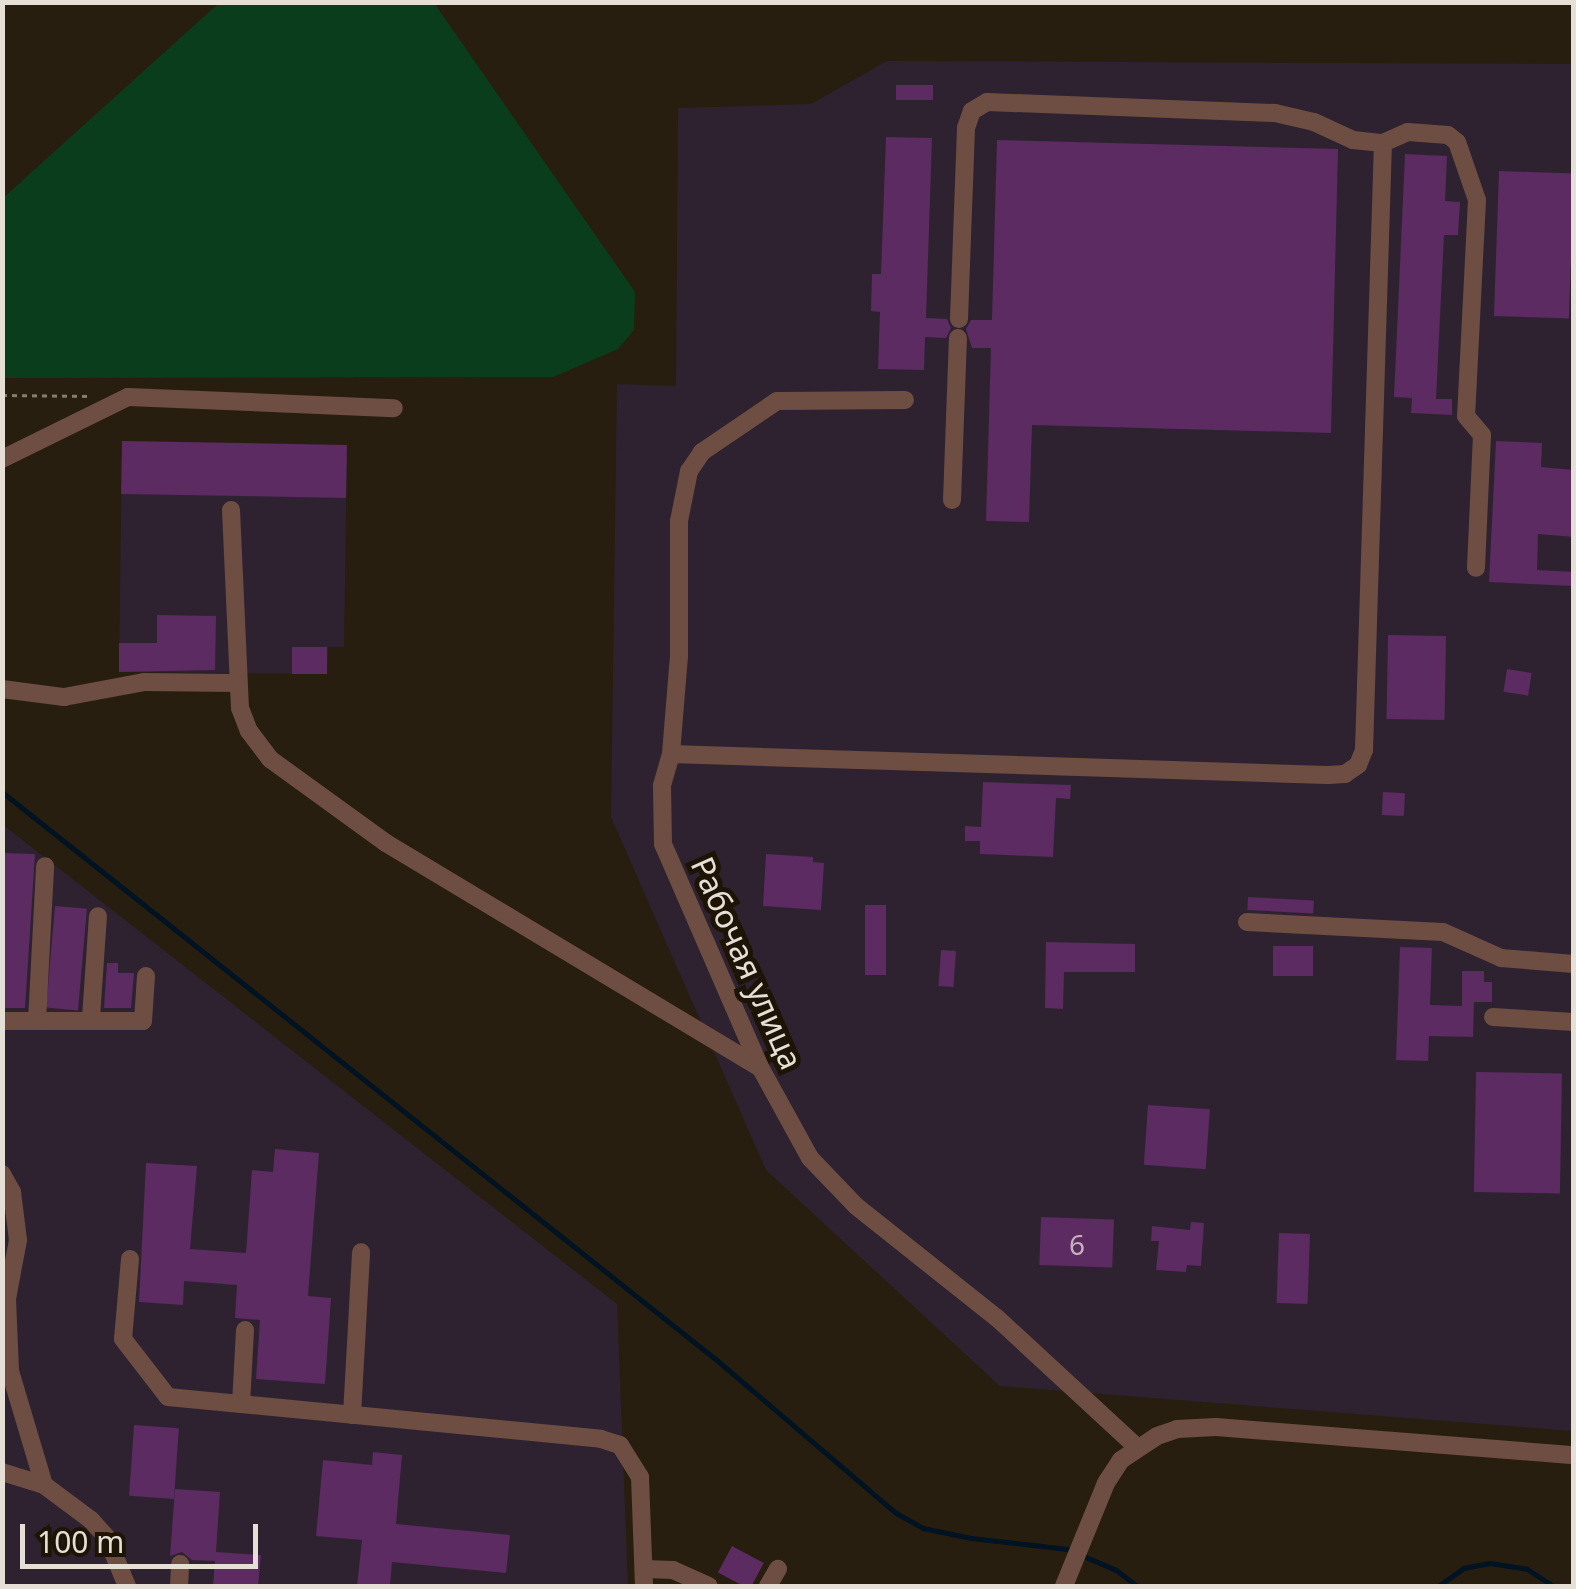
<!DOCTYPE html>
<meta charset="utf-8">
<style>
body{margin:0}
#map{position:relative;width:1576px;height:1589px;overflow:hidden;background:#281e0f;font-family:"Noto Sans",sans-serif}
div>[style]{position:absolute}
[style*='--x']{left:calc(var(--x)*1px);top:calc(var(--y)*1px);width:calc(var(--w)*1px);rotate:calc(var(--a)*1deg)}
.industrial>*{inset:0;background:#2e2230}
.green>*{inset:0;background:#0a3d1b}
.stream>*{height:5px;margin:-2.5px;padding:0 2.5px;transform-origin:2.5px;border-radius:2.5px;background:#001322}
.building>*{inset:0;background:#5b2b62;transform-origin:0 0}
.path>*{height:2.5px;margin-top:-1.25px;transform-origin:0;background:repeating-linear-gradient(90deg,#867d71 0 5px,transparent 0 10px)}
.minor>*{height:18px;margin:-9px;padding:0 9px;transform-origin:9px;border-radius:9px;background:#6e4e42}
span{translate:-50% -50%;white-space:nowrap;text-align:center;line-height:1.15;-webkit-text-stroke:10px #1e1406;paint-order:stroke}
.number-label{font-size:28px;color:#c3b2b8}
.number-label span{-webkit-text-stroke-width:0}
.street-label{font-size:32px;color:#e6dfd5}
.frame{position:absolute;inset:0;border:5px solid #e6dfd5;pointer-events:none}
.scale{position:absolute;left:20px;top:1524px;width:238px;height:45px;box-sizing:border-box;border:5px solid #e6dfd5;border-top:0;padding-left:12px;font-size:30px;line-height:35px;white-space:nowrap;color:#e6dfd5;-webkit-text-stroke:8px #1e1406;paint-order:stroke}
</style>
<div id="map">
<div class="industrial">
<i style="clip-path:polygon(887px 61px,1573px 64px,1573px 1431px,1000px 1386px,766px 1170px,611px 817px,617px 384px,676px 386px,678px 108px,811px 104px)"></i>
<i style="clip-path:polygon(122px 441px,347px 446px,344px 647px,328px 647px,327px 674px,119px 672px)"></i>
<i style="clip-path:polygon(2px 824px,617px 1304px,628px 1586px,3px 1586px)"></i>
</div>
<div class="green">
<i style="clip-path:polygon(219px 3px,434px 3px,635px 292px,634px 330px,618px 349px,553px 377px,3px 378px,3px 198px)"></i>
</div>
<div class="stream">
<i style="--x:2;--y:792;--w:916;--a:38.48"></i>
<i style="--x:719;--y:1362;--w:233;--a:40.5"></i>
<i style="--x:896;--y:1513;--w:31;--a:29"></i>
<i style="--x:923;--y:1528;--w:49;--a:11.8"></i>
<i style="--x:971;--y:1538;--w:97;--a:6.5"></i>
<i style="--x:1067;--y:1549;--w:53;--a:23.2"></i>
<i style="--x:1116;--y:1570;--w:26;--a:37"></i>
<i style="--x:1438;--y:1586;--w:32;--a:-35"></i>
<i style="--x:1464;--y:1568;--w:26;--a:-11"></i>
<i style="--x:1490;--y:1563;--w:37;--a:9"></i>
<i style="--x:1527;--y:1569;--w:31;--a:33"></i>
</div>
<div class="building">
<i style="left:933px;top:85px;width:15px;height:37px;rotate:90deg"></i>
<i style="clip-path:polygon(886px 137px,932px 138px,926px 318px,947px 319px,951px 328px,946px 338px,925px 337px,924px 370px,878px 369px,880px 312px,871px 311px,872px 274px,881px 274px)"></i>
<i style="clip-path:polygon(997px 140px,1338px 149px,1331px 433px,1032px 425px,1029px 522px,986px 521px,991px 348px,972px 348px,966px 329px,971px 320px,992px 320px)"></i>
<i style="clip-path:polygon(1405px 154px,1447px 156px,1445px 201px,1460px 202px,1458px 235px,1444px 235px,1436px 399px,1452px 399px,1452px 415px,1411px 413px,1412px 398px,1394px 397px)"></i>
<i style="left:1499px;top:171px;width:75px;height:145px;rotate:2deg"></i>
<i style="left:122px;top:441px;width:225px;height:53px;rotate:1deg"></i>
<i style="clip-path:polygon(1496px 441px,1542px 443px,1541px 467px,1574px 470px,1574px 537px,1538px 534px,1537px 570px,1574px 572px,1574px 586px,1489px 582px)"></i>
<i style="clip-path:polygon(157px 615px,216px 616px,215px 670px,119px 672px,119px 643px,157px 643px)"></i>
<i style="left:1388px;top:635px;width:58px;height:84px;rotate:1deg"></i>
<i style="left:292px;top:647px;width:35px;height:27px"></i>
<i style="left:1507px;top:669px;width:25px;height:23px;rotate:9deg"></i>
<i style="clip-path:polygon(983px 782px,1071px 785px,1070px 799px,1056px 798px,1053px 857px,980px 854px,980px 841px,965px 841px,965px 826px,981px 827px)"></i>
<i style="left:1383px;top:792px;width:22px;height:23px;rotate:3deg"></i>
<i style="clip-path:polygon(3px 853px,35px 854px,25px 1008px,2px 1008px)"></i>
<i style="clip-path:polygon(766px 854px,813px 857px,813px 862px,824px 863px,821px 910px,763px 906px)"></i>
<i style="left:1248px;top:897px;width:66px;height:13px;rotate:3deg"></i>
<i style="left:865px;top:905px;width:21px;height:70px"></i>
<i style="left:55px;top:906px;width:32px;height:102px;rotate:5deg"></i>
<i style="clip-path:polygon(1046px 942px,1135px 944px,1135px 972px,1064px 972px,1063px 1009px,1045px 1008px)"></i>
<i style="left:1273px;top:946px;width:40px;height:30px"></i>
<i style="clip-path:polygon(1400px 947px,1432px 948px,1430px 1005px,1462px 1006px,1462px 971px,1484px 971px,1484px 982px,1492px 982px,1492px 1002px,1474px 1002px,1473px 1037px,1429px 1036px,1428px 1061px,1396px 1060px)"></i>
<i style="left:941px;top:950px;width:15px;height:36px;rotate:4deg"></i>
<i style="clip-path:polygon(107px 963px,118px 963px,118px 973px,134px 973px,131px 1008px,104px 1008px)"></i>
<i style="left:1476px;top:1072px;width:86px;height:120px;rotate:1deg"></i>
<i style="left:1148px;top:1105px;width:62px;height:60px;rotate:4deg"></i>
<i style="clip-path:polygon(275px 1149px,319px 1153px,308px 1296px,331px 1298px,325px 1384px,256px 1379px,260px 1320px,235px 1318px,237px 1285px,184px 1281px,183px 1305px,139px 1302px,146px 1163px,197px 1166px,190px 1249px,246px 1253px,252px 1170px,273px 1172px)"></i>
<i style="left:1041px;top:1217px;width:73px;height:48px;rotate:2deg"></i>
<i style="clip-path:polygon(1191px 1222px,1204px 1223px,1201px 1266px,1187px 1265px,1186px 1272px,1156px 1270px,1159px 1241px,1151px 1241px,1152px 1226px,1190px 1230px)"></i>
<i style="left:1279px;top:1233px;width:31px;height:70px;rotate:2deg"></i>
<i style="left:134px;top:1425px;width:45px;height:71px;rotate:4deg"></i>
<i style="clip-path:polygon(373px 1452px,402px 1455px,396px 1524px,510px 1535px,506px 1573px,392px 1562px,390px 1586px,357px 1586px,362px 1540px,316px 1536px,323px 1460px,372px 1465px)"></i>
<i style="clip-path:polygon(175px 1489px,220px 1492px,216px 1552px,261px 1555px,258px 1586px,213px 1586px,215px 1561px,192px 1560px,182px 1552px,170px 1556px)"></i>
<i style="left:732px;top:1546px;width:36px;height:30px;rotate:28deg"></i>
</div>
<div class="path">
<i style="--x:2;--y:395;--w:90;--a:0.6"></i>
</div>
<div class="minor">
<i style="--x:959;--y:319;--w:191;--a:-87.9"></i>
<i style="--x:966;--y:128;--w:18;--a:-71"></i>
<i style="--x:972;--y:111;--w:17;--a:-31"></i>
<i style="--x:987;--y:102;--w:288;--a:2.2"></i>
<i style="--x:1275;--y:113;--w:40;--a:13"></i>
<i style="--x:1314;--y:122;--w:43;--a:24.8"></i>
<i style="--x:1353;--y:140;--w:30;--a:6"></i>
<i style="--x:1383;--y:143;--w:27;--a:-24"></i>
<i style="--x:1408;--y:132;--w:40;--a:4.3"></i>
<i style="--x:1448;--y:135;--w:11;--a:38"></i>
<i style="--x:1457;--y:142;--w:61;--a:71"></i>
<i style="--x:1477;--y:200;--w:216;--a:92.9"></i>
<i style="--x:1466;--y:416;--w:25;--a:50"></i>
<i style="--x:1482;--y:435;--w:133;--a:92.6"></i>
<i style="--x:905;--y:400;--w:128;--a:179.6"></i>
<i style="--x:777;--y:401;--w:91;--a:145.8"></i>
<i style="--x:702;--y:452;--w:23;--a:124"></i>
<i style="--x:689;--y:471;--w:51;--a:101.3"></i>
<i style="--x:679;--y:521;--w:135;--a:90"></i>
<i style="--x:679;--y:656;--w:98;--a:94.7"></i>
<i style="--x:671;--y:754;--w:33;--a:106"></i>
<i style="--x:662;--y:786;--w:58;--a:89"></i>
<i style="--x:663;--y:844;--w:243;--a:66.5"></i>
<i style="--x:760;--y:1067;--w:104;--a:61.2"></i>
<i style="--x:810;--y:1158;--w:66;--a:46.2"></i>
<i style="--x:856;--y:1206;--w:180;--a:38.5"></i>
<i style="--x:997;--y:1318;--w:190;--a:42.7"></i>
<i style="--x:2;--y:459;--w:140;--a:-26.2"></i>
<i style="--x:128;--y:397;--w:266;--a:2.4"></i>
<i style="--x:952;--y:500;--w:162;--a:-87.9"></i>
<i style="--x:231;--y:510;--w:198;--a:87.4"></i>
<i style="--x:240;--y:708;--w:25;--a:69"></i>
<i style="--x:249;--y:731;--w:35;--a:53"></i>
<i style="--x:270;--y:759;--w:143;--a:35.9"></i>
<i style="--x:386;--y:843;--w:435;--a:31"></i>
<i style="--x:2;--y:689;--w:63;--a:7.4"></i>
<i style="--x:64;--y:697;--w:81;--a:-10.6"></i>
<i style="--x:144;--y:682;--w:93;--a:0.6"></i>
<i style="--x:671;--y:754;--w:657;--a:1.83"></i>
<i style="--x:1328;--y:775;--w:17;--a:-3"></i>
<i style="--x:1345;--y:774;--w:16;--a:-35"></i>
<i style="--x:1358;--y:765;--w:16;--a:-68"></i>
<i style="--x:1364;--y:750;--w:607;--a:-88.21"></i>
<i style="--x:1247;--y:922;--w:196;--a:2.9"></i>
<i style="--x:1443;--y:932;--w:64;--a:24.1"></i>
<i style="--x:1501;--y:958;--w:73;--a:4.7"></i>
<i style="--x:1493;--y:1017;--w:81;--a:3.5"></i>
<i style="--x:91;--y:1018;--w:102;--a:-86.1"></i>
<i style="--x:2;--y:1021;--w:141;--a:0"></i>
<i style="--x:143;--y:1021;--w:45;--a:-86.2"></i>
<i style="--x:37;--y:1021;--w:155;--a:-87"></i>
<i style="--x:2;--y:1174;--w:21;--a:61"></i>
<i style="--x:12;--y:1192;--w:48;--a:82.9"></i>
<i style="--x:18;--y:1240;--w:60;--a:100.6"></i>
<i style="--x:7;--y:1299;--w:72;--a:87.6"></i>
<i style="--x:10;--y:1371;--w:119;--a:73.4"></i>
<i style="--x:44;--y:1485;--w:59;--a:36.7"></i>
<i style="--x:91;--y:1520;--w:24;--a:48"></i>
<i style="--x:107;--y:1538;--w:52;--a:67.4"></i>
<i style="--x:130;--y:1259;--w:80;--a:95"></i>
<i style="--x:123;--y:1339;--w:73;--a:52.2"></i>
<i style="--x:168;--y:1397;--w:435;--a:5.5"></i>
<i style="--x:601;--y:1439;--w:20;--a:18"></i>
<i style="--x:620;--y:1445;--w:38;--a:58"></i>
<i style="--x:640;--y:1477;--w:109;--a:87.9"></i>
<i style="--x:241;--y:1404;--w:74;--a:-86.9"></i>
<i style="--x:352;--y:1415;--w:163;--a:-86.8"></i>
<i style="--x:2;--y:1472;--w:44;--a:17.2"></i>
<i style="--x:645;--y:1569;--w:28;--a:2"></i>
<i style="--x:673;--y:1570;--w:39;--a:24"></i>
<i style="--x:179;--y:1586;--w:22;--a:-87"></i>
<i style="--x:768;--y:1586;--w:20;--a:-60"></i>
<i style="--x:1064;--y:1586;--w:111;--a:-67.8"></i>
<i style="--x:1106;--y:1483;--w:27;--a:-57"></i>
<i style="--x:1121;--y:1460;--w:43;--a:-33.7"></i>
<i style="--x:1157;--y:1436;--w:21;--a:-19"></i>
<i style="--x:1177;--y:1429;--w:39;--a:-3"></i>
<i style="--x:1216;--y:1427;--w:359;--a:4.5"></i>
</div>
<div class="number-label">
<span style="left:1077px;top:1244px">6</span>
</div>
<div class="street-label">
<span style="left:747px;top:963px;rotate:66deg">Рабочая улица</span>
</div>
<div class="frame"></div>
<div class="scale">100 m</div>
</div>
